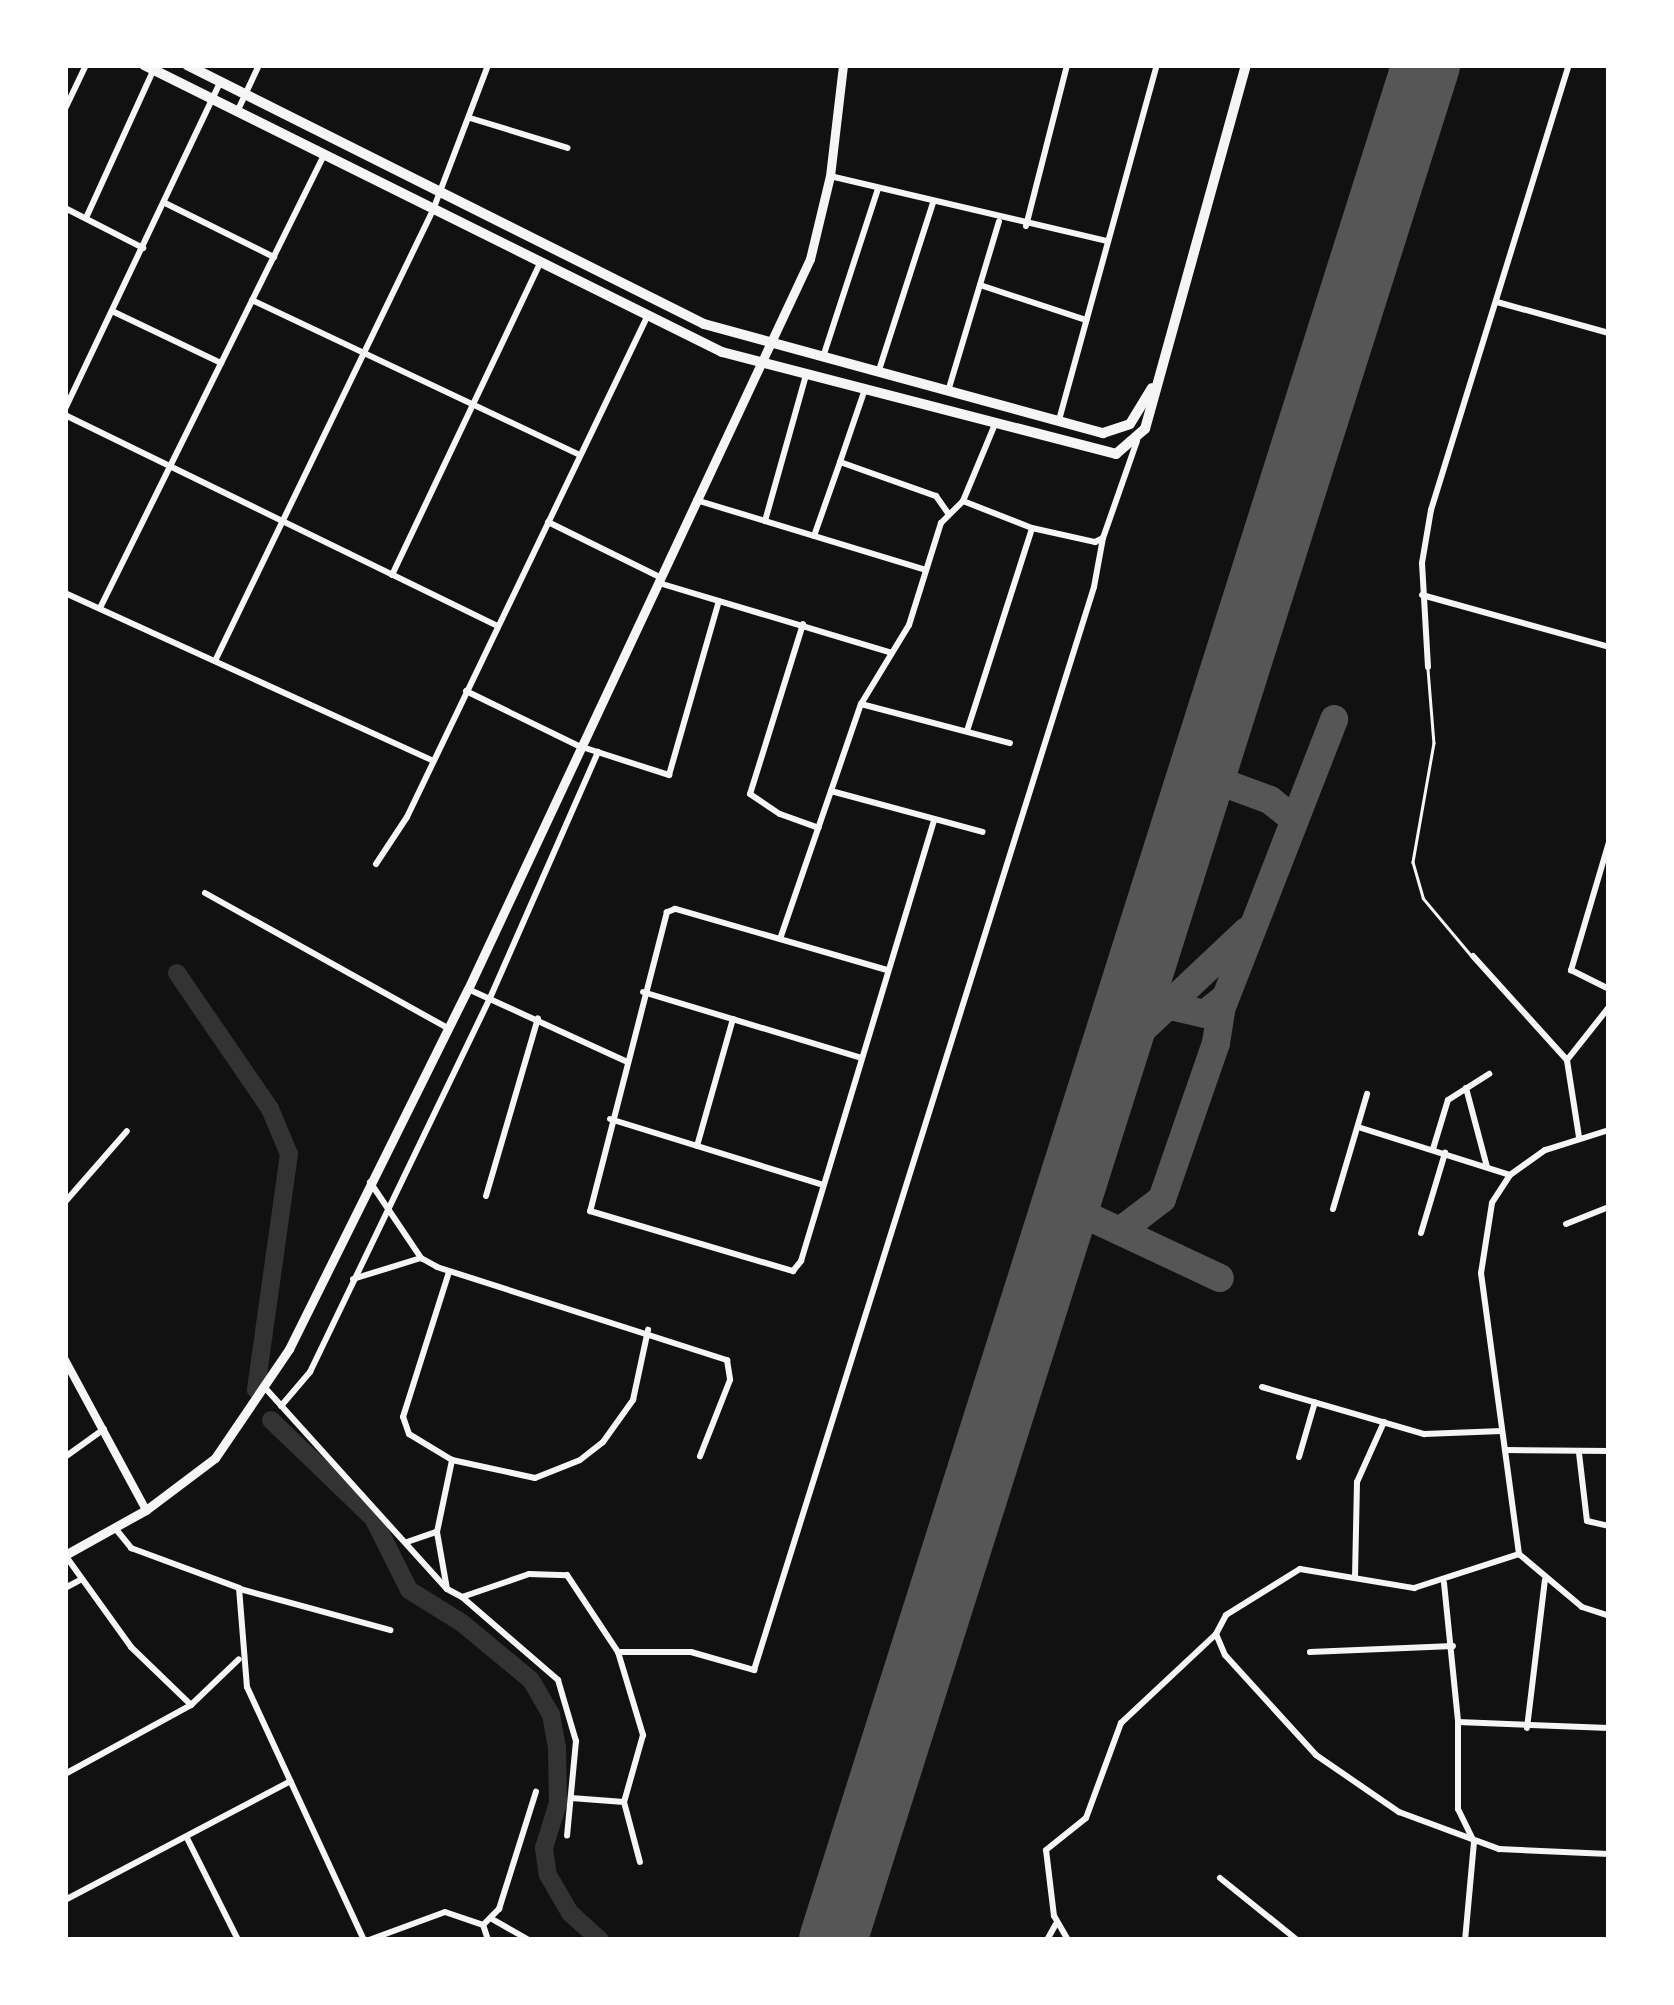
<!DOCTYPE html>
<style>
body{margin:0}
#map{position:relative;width:1674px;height:2005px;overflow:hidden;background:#111;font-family:Overpass,sans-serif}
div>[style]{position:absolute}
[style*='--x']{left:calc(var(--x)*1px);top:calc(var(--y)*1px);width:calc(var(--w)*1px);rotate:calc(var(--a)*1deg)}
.river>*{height:18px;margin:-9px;padding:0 9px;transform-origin:9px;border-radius:9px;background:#333}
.taxiway>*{height:28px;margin:-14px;padding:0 14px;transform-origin:14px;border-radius:14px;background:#565656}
.runway>*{height:68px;margin:-34px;padding:0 34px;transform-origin:34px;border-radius:34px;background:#565656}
.service>*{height:2.5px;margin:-1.25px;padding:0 1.25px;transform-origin:1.25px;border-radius:1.25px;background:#f5f5f5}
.minor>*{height:6px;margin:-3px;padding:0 3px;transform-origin:3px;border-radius:3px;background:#f5f5f5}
.tertiary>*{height:8px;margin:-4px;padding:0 4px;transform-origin:4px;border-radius:4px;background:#f5f5f5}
.secondary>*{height:9px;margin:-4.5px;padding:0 4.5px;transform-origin:4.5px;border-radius:4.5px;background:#f5f5f5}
.trunk>*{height:10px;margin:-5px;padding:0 5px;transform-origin:5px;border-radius:5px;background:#f5f5f5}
span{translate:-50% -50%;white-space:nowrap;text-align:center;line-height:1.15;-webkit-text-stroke:10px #fff;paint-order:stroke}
.frame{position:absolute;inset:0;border:68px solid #fff;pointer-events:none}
</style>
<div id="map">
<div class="river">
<i style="--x:177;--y:973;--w:165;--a:55.6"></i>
<i style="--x:270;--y:1109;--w:49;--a:67.1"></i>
<i style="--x:289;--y:1154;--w:238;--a:98"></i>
<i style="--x:271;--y:1420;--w:141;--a:43.9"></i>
<i style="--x:373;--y:1518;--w:80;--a:63.4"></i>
<i style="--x:409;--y:1590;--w:62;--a:31.9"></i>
<i style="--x:462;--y:1623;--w:89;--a:39.6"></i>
<i style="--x:531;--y:1680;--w:39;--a:60"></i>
<i style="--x:551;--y:1714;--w:34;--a:80"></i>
<i style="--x:557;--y:1747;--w:56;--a:89"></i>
<i style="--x:558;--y:1803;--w:47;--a:107.3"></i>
<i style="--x:544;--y:1848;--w:27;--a:82"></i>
<i style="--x:548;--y:1875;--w:44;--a:59.9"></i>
<i style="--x:570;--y:1913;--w:40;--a:42"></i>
</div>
<div class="taxiway">
<i style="--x:1196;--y:793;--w:12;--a:-48"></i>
<i style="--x:1204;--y:784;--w:20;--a:-3"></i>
<i style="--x:1224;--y:783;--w:49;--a:20.3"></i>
<i style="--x:1270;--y:800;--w:32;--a:39"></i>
<i style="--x:1127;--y:1010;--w:20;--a:-30"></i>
<i style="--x:1144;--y:1000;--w:63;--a:12.9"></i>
<i style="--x:1205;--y:1014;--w:26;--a:-39"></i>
<i style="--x:1111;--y:1059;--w:187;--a:-43.3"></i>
<i style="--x:1064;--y:1205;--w:172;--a:25.1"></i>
<i style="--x:1120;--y:1231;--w:53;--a:-37.3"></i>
<i style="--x:1162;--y:1199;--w:165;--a:-70.9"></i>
<i style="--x:1216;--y:1043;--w:36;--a:-81"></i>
<i style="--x:1222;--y:1007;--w:309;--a:-68.7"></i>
</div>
<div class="runway">
<i style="--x:833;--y:1940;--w:1967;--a:-72.45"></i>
</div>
<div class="service">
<i style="--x:1428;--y:669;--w:74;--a:85.4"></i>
<i style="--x:1434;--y:743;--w:121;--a:100"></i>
<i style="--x:1413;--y:862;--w:37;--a:74"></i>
<i style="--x:1423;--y:898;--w:73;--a:50"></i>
</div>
<div class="minor">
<i style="--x:65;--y:109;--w:49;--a:-64.5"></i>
<i style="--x:238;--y:110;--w:50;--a:-65"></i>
<i style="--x:470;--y:118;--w:102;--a:17"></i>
<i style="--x:1609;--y:132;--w:81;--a:90"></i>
<i style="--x:830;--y:176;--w:285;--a:13.2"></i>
<i style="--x:165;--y:203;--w:122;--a:26.4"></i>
<i style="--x:65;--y:208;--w:88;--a:27.1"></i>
<i style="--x:86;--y:218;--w:164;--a:-65.5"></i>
<i style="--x:1026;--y:226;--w:166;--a:-75.7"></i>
<i style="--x:980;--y:285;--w:112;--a:18.3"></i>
<i style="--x:252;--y:300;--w:363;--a:25.3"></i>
<i style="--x:1497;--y:302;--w:116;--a:15.5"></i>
<i style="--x:112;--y:311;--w:121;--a:25.5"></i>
<i style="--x:823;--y:357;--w:177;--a:-71.9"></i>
<i style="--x:879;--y:370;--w:176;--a:-72.1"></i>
<i style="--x:949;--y:388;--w:174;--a:-73.3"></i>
<i style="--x:865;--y:389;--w:77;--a:108.9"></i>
<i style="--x:840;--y:462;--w:102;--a:19.5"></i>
<i style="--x:936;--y:496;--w:21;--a:55"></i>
<i style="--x:65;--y:409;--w:363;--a:-64.6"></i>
<i style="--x:65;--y:415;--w:481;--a:26"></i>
<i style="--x:1059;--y:420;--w:368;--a:-74.6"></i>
<i style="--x:696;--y:500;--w:240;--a:16.9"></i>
<i style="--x:963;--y:501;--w:74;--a:21.4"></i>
<i style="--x:1032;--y:528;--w:65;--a:12.5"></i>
<i style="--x:1095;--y:542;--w:9;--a:-27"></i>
<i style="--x:1103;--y:538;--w:103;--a:-70.7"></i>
<i style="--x:765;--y:521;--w:152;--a:-74.3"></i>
<i style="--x:548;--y:522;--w:125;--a:26.2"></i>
<i style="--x:814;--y:536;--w:78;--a:-70.6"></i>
<i style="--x:392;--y:575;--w:344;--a:-64.6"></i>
<i style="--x:659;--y:583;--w:243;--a:16.7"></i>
<i style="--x:65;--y:593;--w:403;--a:24.5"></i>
<i style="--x:1422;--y:595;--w:194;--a:15.5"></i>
<i style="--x:100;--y:608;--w:505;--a:-63.69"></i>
<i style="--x:803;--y:624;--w:178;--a:107.3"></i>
<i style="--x:750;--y:794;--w:36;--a:34"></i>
<i style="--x:780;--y:814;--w:41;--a:19.7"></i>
<i style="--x:215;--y:661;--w:501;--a:-64.2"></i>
<i style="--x:433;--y:210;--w:155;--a:-69.2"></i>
<i style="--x:1428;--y:667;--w:104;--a:-93.3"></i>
<i style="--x:1422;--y:563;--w:54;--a:-80.4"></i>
<i style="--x:1431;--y:510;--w:466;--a:-72.8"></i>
<i style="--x:466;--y:691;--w:126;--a:26"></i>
<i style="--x:579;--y:746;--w:95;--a:17.9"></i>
<i style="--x:669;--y:775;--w:181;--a:-74"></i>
<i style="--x:861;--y:704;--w:154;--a:14.7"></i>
<i style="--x:967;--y:731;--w:213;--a:-72.2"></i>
<i style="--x:831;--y:791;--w:157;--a:15.1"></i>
<i style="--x:1609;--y:842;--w:134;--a:106.5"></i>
<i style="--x:1571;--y:970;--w:42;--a:26.6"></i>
<i style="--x:376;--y:864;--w:56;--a:-56.6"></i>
<i style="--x:407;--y:817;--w:552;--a:-64.36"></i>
<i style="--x:205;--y:893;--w:278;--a:29.1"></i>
<i style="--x:780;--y:939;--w:249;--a:-71"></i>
<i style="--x:861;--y:704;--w:92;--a:-58.7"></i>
<i style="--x:909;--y:625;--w:107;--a:-72.6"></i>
<i style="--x:941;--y:523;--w:31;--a:-45"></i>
<i style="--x:963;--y:501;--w:83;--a:-67.4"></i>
<i style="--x:1473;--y:956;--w:140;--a:47.9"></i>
<i style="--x:887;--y:970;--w:221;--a:-163.9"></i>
<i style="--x:675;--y:909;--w:9;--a:159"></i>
<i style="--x:667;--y:912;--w:309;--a:104.4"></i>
<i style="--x:590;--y:1211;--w:212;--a:16.5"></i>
<i style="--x:793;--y:1271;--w:13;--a:-51"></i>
<i style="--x:801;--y:1261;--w:460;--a:-73.2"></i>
<i style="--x:468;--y:989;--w:173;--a:24.6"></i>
<i style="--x:643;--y:992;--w:228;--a:16.8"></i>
<i style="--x:1466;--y:1088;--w:82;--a:75.1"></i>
<i style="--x:610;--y:1119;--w:223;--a:17.2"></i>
<i style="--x:1358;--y:1127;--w:159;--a:17.5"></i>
<i style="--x:1609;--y:1130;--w:67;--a:162.6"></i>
<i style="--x:1545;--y:1150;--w:43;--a:144.5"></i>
<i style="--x:1510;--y:1175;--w:33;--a:123"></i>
<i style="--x:1492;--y:1203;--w:71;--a:98.9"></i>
<i style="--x:1481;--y:1273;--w:284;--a:82.3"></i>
<i style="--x:1519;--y:1554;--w:82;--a:40.1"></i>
<i style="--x:1582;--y:1607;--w:28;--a:18"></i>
<i style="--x:1579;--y:1137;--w:78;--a:-98.9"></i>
<i style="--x:1567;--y:1060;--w:68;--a:-51.6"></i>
<i style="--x:697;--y:1146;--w:132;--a:-74.2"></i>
<i style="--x:1433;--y:1149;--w:51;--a:-73"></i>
<i style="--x:1448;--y:1100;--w:49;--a:-32.4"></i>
<i style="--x:370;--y:1182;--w:92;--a:56.1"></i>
<i style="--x:421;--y:1258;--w:18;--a:29"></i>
<i style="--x:437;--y:1267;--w:305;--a:17.8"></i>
<i style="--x:727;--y:1360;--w:20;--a:81"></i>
<i style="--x:730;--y:1380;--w:82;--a:111.5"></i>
<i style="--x:486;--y:1196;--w:185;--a:-73.7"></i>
<i style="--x:65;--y:1202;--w:94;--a:-48.9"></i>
<i style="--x:1333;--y:1209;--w:120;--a:-73.5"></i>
<i style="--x:1566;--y:1224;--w:46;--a:-21.6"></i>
<i style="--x:1421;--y:1233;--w:84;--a:-73.3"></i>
<i style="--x:353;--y:1279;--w:71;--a:-17.2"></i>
<i style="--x:1262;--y:1387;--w:169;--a:16.2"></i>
<i style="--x:1424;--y:1434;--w:78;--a:-2.2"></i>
<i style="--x:267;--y:1390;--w:268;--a:47.9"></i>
<i style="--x:447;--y:1589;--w:17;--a:28"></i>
<i style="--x:462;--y:1597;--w:71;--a:-18.9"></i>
<i style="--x:529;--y:1574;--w:38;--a:2"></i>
<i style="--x:567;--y:1575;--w:92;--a:56.5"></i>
<i style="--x:618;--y:1652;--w:73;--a:0"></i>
<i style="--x:691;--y:1652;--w:66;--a:15.9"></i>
<i style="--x:754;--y:1670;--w:1135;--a:-72.57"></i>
<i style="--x:1094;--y:587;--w:50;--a:-79.6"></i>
<i style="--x:281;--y:1406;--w:45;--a:-49.5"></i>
<i style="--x:310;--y:1372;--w:415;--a:-64.3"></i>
<i style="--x:490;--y:998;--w:269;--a:-66.3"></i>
<i style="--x:1505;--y:1450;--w:104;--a:0.6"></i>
<i style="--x:1579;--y:1453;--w:68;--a:83.3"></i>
<i style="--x:1587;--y:1521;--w:23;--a:13"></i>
<i style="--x:65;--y:1457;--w:48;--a:-35.7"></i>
<i style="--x:1299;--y:1457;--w:57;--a:-73.8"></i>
<i style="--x:452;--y:1460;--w:85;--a:12.2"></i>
<i style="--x:535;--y:1478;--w:48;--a:-21.8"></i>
<i style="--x:580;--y:1460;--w:29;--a:-38"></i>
<i style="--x:603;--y:1442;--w:52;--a:-54.5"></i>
<i style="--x:633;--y:1400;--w:72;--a:-77.9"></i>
<i style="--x:115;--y:1528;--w:26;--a:51"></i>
<i style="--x:131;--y:1548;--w:115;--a:20.3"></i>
<i style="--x:239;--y:1588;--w:99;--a:85.4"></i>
<i style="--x:247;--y:1687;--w:279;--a:65.2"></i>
<i style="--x:407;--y:1542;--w:31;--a:-19"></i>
<i style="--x:65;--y:1555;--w:113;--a:54.3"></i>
<i style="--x:131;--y:1647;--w:83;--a:44"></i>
<i style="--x:1355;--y:1577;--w:95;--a:-88.8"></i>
<i style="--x:1357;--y:1482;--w:66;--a:-65.8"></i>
<i style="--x:1444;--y:1583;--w:140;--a:84.2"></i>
<i style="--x:1458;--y:1722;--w:87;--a:90"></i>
<i style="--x:1458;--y:1809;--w:37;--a:64"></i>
<i style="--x:1474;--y:1842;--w:98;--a:95.2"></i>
<i style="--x:65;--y:1588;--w:19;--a:-28"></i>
<i style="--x:240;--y:1589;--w:156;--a:15.3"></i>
<i style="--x:447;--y:1589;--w:58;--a:-100"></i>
<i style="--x:437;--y:1532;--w:74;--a:-78.2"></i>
<i style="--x:452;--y:1460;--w:50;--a:-148.8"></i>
<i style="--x:409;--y:1434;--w:18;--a:-109"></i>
<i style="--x:403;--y:1417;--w:152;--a:-72.4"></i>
<i style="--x:462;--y:1597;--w:127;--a:40.8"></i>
<i style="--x:558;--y:1680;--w:64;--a:73.6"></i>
<i style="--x:576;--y:1741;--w:95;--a:95.4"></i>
<i style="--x:1216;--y:1634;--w:23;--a:67"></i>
<i style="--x:1225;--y:1655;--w:135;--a:47.7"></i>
<i style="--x:1316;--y:1755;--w:101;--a:34.5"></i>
<i style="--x:1399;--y:1812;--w:107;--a:20.3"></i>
<i style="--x:1499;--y:1849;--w:110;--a:2.6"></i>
<i style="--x:1216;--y:1634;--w:21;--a:-62"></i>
<i style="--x:1226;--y:1615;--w:87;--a:-31.9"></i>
<i style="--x:1300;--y:1569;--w:116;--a:9.5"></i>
<i style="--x:1414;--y:1588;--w:110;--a:-17.9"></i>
<i style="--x:618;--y:1652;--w:87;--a:73.2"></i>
<i style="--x:643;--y:1735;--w:70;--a:105.8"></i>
<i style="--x:1310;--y:1652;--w:143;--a:-2.4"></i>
<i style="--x:1458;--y:1722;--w:151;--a:2.3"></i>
<i style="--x:1527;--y:1728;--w:149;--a:-83.1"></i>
<i style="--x:65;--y:1774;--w:144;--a:-28.7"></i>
<i style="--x:191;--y:1705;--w:66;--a:-43.8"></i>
<i style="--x:571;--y:1798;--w:53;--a:4.3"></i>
<i style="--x:624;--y:1802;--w:62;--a:75.1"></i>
<i style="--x:187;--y:1838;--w:114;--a:63.4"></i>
<i style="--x:1220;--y:1878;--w:99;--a:38.8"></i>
<i style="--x:65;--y:1900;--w:255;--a:-27.8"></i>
<i style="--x:492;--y:1919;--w:43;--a:29.6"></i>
<i style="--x:369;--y:1940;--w:81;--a:-20.2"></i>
<i style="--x:445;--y:1912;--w:40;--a:18.9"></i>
<i style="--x:488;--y:1940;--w:16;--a:-108"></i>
<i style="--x:483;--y:1925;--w:23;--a:-45"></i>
<i style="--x:499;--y:1909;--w:123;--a:-72.5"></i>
<i style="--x:1047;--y:1940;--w:18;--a:-61"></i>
<i style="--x:1068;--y:1940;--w:28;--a:-120"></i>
<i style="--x:1054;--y:1916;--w:66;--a:-96.9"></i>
<i style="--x:1046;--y:1850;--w:51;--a:-38.7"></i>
<i style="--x:1086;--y:1818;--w:101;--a:-69.8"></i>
<i style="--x:1121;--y:1723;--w:130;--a:-43.1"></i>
</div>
<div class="tertiary">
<i style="--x:65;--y:1360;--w:170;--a:61.6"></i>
</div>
<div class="secondary">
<i style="--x:65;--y:1555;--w:93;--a:-29.1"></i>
<i style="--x:146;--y:1510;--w:86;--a:-37"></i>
<i style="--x:215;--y:1458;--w:132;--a:-55.8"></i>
<i style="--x:289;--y:1349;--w:402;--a:-63.6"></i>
<i style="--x:468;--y:989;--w:806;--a:-64.9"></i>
<i style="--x:810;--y:259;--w:85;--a:-76.5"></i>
<i style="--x:830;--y:176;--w:112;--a:-83.3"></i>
</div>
<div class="trunk">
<i style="--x:144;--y:65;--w:645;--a:26.41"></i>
<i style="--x:722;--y:352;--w:407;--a:14.5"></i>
<i style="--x:1116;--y:454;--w:38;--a:-41"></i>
<i style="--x:1145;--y:429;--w:378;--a:-74.5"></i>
<i style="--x:187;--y:65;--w:578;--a:26.61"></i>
<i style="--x:704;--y:324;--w:414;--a:15.3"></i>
<i style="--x:1103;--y:433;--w:28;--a:-18"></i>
<i style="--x:1130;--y:424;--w:42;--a:-58.6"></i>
</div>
<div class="frame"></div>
</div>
